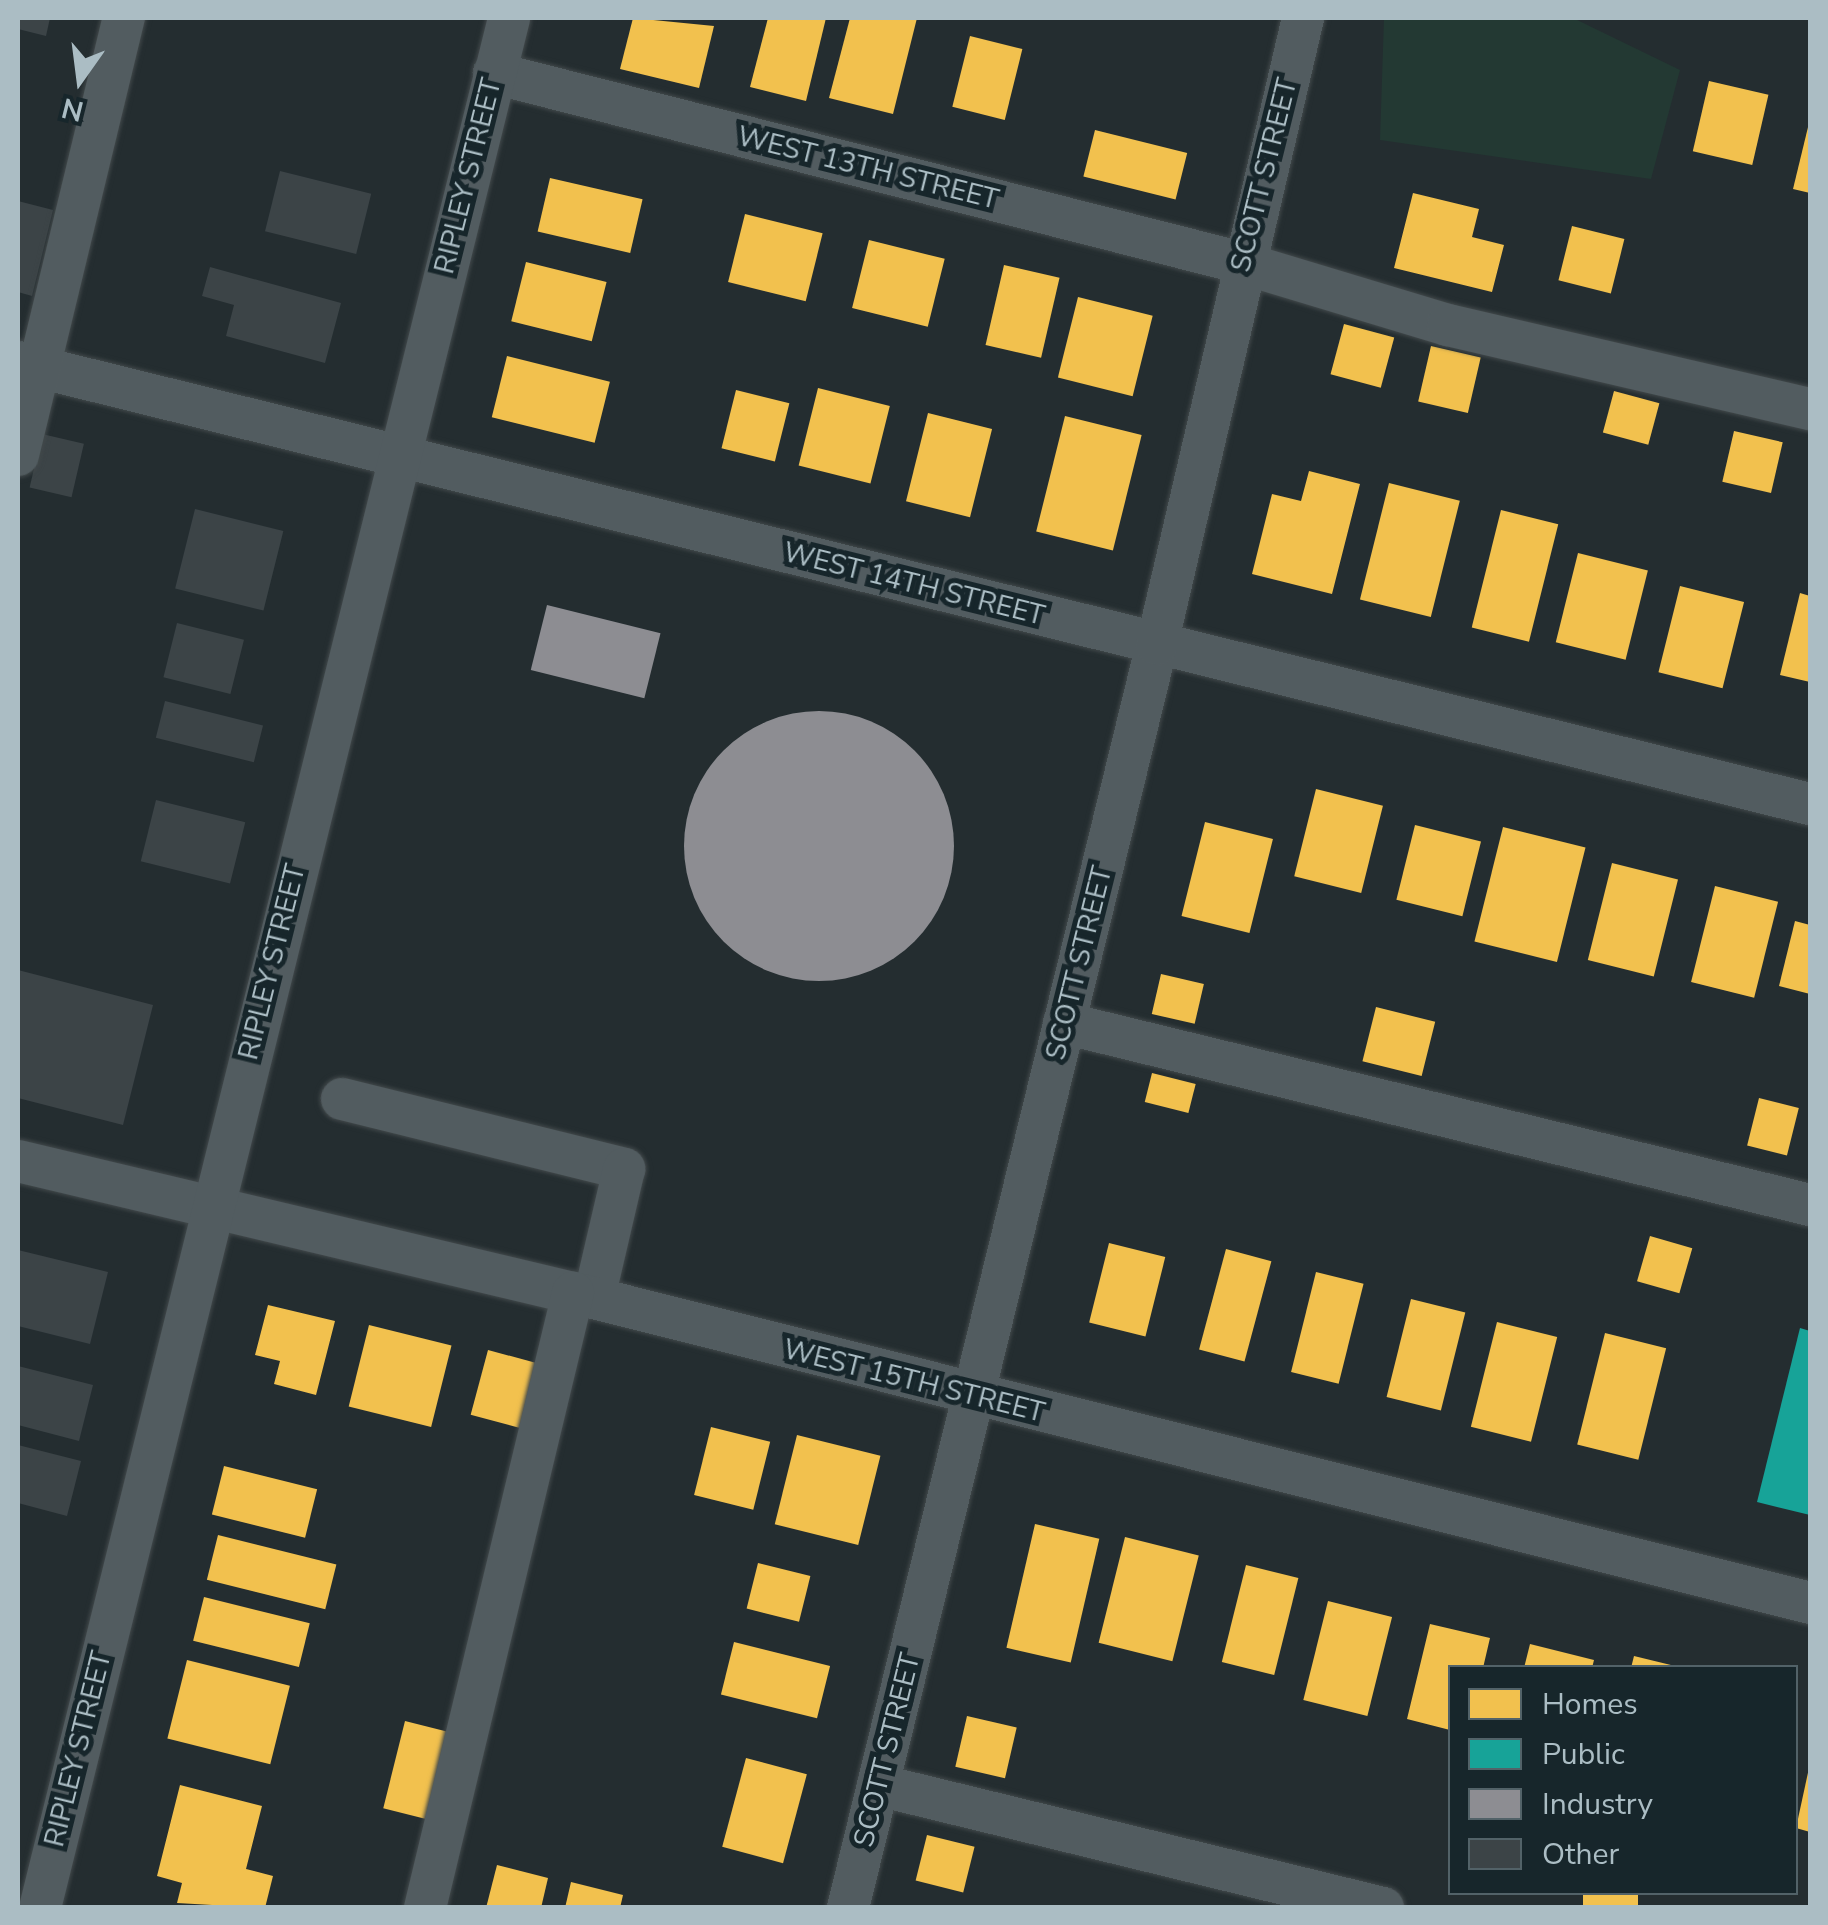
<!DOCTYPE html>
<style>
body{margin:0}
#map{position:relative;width:1828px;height:1925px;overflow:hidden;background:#242d30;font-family:"Nunito Sans",sans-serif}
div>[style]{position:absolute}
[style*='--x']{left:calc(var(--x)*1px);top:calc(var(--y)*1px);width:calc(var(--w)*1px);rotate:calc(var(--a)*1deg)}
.green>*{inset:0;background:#233933}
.homes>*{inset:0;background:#f2c14e;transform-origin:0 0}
.public>*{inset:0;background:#17a398}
.industry>*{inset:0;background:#8d8d92;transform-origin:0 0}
.round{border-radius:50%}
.building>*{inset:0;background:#3c4447;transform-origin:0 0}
.roads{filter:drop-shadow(0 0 2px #42494b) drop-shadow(0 0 2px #42494b)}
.minor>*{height:42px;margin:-21px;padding:0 21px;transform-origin:21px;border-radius:21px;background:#525c60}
span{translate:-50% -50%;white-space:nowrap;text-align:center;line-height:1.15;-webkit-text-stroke:10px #17262b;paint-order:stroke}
.street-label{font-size:28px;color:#abbdc4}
.frame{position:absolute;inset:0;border:20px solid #abbdc4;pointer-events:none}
.legend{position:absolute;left:1448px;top:1665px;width:350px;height:230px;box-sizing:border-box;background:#17262b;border:2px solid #526268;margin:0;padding:12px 18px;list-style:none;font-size:30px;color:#abbdc4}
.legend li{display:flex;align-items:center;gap:20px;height:50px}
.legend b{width:50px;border:2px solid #526268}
.north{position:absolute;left:30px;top:30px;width:100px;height:100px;-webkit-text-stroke:8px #17262b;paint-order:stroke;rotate:194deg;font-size:28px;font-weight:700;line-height:40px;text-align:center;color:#abbdc4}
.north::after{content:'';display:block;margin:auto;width:35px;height:45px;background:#abbdc4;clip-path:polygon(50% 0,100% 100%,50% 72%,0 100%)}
</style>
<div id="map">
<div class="green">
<i style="clip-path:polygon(1384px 18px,1573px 18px,1680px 70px,1651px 179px,1380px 140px)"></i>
</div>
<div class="homes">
<i style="clip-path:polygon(633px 18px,714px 26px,699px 88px,620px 69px)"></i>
<i style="clip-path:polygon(768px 18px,826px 18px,806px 101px,750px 87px)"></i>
<i style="clip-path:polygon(850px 18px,917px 18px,893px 114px,829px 98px)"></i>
<i style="left:970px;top:36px;width:54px;height:73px;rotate:14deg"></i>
<i style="left:1709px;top:81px;width:61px;height:72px;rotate:13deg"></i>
<i style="clip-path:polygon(1809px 123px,1810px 124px,1810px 193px,1793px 189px)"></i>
<i style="left:1095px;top:130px;width:95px;height:48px;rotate:14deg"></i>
<i style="left:550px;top:178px;width:95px;height:55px;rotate:13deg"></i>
<i style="clip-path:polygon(1413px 193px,1479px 209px,1472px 237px,1504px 245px,1492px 292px,1394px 268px)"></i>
<i style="left:745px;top:214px;width:80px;height:70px;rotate:14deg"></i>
<i style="left:1572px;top:226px;width:54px;height:56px;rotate:14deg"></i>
<i style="left:869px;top:240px;width:78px;height:70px;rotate:14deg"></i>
<i style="left:526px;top:262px;width:83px;height:61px;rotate:14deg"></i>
<i style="left:1004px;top:265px;width:57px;height:82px;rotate:13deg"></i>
<i style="left:1078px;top:297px;width:77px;height:83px;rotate:14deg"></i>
<i style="left:1344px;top:324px;width:52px;height:52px;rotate:15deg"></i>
<i style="left:1431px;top:346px;width:51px;height:57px;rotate:13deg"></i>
<i style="left:507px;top:356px;width:106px;height:63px;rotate:14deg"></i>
<i style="left:818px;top:388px;width:74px;height:80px;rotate:14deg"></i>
<i style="left:736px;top:390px;width:55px;height:60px;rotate:14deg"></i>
<i style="left:1614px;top:391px;width:47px;height:43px;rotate:15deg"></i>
<i style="left:928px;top:413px;width:66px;height:91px;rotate:14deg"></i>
<i style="left:1065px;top:416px;width:79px;height:119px;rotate:14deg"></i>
<i style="left:1734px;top:431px;width:50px;height:52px;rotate:13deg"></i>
<i style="clip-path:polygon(1309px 471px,1360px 484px,1332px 594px,1252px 574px,1272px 494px,1301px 501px)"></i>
<i style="left:1389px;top:483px;width:73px;height:120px;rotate:14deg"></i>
<i style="left:1501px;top:510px;width:59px;height:121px;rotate:14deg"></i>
<i style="left:1578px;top:553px;width:72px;height:92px;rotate:14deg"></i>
<i style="left:1680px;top:586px;width:66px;height:89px;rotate:14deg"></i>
<i style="clip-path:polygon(1800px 593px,1810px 596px,1810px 682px,1780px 675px)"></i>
<i style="left:1316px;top:789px;width:69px;height:90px;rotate:14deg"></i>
<i style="left:1205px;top:822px;width:70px;height:97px;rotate:14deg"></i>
<i style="left:1415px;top:825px;width:68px;height:77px;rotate:14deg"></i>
<i style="left:1503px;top:827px;width:85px;height:118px;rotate:14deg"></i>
<i style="left:1612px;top:863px;width:68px;height:100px;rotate:14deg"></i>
<i style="left:1715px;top:886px;width:65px;height:99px;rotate:14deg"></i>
<i style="clip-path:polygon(1795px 921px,1810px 925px,1810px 994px,1779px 986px)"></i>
<i style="left:1161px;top:974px;width:44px;height:41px;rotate:13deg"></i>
<i style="left:1376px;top:1007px;width:61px;height:56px;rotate:14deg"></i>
<i style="left:1152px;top:1073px;width:45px;height:30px;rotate:14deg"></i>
<i style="left:1759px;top:1098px;width:41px;height:49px;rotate:14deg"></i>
<i style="left:1650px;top:1236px;width:44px;height:47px;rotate:16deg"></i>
<i style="left:1109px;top:1243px;width:58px;height:82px;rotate:14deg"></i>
<i style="left:1226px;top:1249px;width:47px;height:104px;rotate:15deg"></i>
<i style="left:1316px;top:1272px;width:49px;height:103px;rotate:14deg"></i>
<i style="left:1411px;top:1299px;width:56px;height:101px;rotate:14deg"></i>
<i style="clip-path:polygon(268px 1305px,335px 1321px,316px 1395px,274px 1384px,280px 1361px,255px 1355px)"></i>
<i style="left:1497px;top:1322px;width:62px;height:108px;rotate:14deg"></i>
<i style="left:369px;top:1325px;width:85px;height:84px;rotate:14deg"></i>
<i style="left:1605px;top:1333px;width:63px;height:115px;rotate:14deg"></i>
<i style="left:488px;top:1350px;width:51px;height:67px;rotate:15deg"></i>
<i style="left:711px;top:1427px;width:61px;height:70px;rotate:14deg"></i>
<i style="left:797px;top:1435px;width:86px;height:92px;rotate:14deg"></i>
<i style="left:224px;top:1466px;width:96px;height:50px;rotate:14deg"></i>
<i style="left:1035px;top:1524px;width:66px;height:127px;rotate:13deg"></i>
<i style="left:218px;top:1535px;width:122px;height:46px;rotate:14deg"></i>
<i style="left:1125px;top:1537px;width:76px;height:109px;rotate:14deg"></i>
<i style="left:758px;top:1563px;width:54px;height:47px;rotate:14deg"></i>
<i style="left:1246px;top:1565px;width:54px;height:100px;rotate:14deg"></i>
<i style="left:204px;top:1597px;width:109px;height:45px;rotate:14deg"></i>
<i style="left:1328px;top:1601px;width:66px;height:102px;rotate:14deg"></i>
<i style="clip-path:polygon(1430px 1624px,1490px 1638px,1483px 1668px,1450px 1668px,1450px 1730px,1407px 1719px)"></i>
<i style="left:734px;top:1642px;width:99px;height:54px;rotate:14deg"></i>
<i style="clip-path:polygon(1530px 1644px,1594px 1660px,1592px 1668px,1524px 1668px)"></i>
<i style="clip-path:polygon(1634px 1656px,1675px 1666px,1675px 1668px,1631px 1668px)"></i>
<i style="left:187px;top:1660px;width:106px;height:81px;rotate:14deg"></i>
<i style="left:967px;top:1716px;width:51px;height:52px;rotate:13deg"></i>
<i style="left:405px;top:1721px;width:44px;height:90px;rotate:14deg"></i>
<i style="left:746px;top:1758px;width:63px;height:92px;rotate:15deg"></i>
<i style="clip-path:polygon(1809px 1768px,1810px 1769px,1810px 1832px,1796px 1828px)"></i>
<i style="clip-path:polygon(180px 1785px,262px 1806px,246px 1869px,273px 1876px,265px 1908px,177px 1903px,182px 1883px,157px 1876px)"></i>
<i style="left:927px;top:1835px;width:49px;height:47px;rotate:14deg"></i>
<i style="clip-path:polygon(497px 1865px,548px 1878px,541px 1908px,486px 1908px)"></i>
<i style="clip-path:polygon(571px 1882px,623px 1895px,620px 1908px,565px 1908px)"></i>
<i style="left:1583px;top:1892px;width:55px;height:16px"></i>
</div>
<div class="public">
<i style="clip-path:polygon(1800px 1328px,1810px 1331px,1810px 1515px,1757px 1502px)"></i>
</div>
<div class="industry">
<i style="left:547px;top:605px;width:117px;height:67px;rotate:14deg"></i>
<i class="round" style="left:684px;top:711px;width:270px;height:270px"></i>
</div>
<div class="building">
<i style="clip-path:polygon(18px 18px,50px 18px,46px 36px,18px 29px)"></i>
<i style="left:280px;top:171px;width:94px;height:62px;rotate:14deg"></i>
<i style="clip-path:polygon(18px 201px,53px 210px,32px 296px,18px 292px)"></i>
<i style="clip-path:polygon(210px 267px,341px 303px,325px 363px,226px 336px,234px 305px,202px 296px)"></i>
<i style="left:42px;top:434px;width:43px;height:55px;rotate:13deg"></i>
<i style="left:195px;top:509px;width:91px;height:82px;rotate:14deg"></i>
<i style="left:177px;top:623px;width:69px;height:56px;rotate:14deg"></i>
<i style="left:165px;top:701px;width:101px;height:38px;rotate:14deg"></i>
<i style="left:156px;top:800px;width:92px;height:63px;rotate:14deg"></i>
<i style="clip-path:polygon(18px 970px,153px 1005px,123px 1125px,18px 1098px)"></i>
<i style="clip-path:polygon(18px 1250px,108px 1272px,90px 1344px,18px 1326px)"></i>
<i style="clip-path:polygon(18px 1366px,93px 1385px,79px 1441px,18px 1425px)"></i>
<i style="clip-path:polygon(18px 1445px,81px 1461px,67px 1516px,18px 1503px)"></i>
</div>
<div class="roads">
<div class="minor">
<i style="--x:494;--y:73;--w:772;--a:14.25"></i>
<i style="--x:1242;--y:263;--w:215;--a:16.8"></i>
<i style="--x:1448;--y:325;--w:372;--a:13.1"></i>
<i style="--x:18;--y:362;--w:1846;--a:13.86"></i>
<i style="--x:18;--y:455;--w:450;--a:-76.4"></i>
<i style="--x:1064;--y:1023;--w:768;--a:13.71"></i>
<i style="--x:342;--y:1099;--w:291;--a:13.9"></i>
<i style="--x:624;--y:1169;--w:132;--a:103.1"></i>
<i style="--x:18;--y:1161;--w:592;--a:13.38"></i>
<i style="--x:594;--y:1298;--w:1254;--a:14.08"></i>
<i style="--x:878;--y:1785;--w:520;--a:13.69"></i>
<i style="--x:40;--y:1908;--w:1947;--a:-76.06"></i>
<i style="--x:425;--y:1908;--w:633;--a:-76.47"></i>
<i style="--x:848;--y:1908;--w:1301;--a:-76.26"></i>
<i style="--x:1157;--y:644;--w:643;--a:-76.87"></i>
</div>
</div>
<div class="street-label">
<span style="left:868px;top:168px;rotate:14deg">WEST 13TH STREET</span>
<span style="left:1264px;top:175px;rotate:-76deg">SCOTT STREET</span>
<span style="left:468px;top:176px;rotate:-76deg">RIPLEY STREET</span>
<span style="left:914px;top:584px;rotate:14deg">WEST 14TH STREET</span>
<span style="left:272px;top:962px;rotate:-76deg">RIPLEY STREET</span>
<span style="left:1079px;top:963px;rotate:-76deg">SCOTT STREET</span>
<span style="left:914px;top:1381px;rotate:14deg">WEST 15TH STREET</span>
<span style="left:78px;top:1749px;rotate:-76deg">RIPLEY STREET</span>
<span style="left:887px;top:1750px;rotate:-76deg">SCOTT STREET</span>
</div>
<div class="frame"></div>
<ul class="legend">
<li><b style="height:28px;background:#f2c14e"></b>Homes</li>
<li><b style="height:28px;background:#17a398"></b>Public</li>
<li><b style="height:28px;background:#8d8d92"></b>Industry</li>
<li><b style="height:28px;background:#3c4447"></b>Other</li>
</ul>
<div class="north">N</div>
</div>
